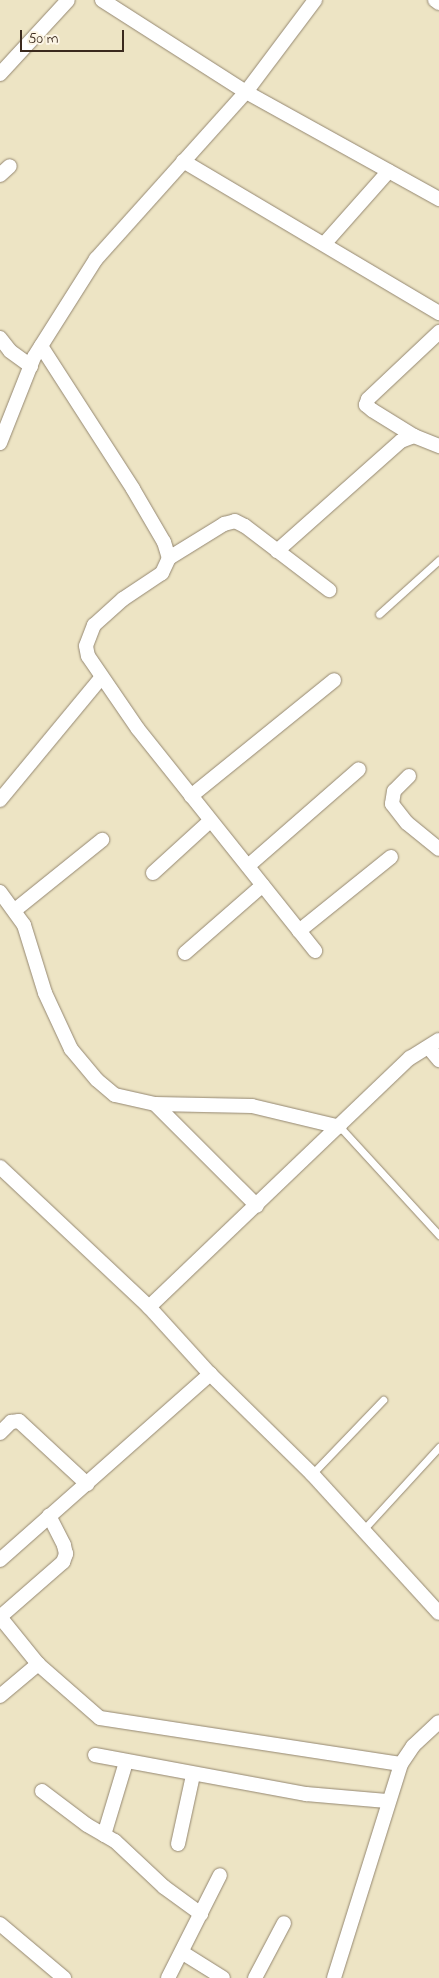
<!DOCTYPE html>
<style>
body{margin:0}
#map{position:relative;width:439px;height:1978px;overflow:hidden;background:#ede4c4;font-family:"Indie Flower",sans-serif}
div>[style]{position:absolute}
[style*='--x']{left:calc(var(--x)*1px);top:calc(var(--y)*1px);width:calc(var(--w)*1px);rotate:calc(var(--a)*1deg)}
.roads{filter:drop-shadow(0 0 1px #948771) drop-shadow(0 0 1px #948771)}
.lane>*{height:7px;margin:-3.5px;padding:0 3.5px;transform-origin:3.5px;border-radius:3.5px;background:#fff}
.street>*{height:14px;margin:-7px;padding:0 7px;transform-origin:7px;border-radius:7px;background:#fff}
span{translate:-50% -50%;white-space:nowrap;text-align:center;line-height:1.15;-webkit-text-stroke:4.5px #fcf5e5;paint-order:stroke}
.scale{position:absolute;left:20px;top:30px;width:104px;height:22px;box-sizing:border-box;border:2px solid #3b2a1e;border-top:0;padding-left:6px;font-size:15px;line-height:18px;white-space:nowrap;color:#3b2a1e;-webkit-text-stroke:4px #fcf5e5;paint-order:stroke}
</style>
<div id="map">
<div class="roads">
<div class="lane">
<i style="--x:379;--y:614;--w:81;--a:-42"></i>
<i style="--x:340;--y:1127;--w:147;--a:47.5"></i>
<i style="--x:312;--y:1474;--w:103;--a:-46.2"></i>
<i style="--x:363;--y:1530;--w:113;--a:-47.5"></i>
</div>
<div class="street">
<i style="--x:102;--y:0;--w:171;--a:32.6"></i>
<i style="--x:246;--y:92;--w:221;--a:29"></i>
<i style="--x:435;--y:0;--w:5;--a:37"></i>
<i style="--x:0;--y:74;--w:100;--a:-47.4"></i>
<i style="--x:183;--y:161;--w:298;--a:30.7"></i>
<i style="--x:0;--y:175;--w:13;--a:-42"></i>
<i style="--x:325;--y:243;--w:96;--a:-48.4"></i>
<i style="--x:0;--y:338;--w:16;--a:52"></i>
<i style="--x:10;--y:351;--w:26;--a:36"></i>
<i style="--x:41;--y:346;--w:170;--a:57.2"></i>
<i style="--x:133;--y:489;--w:61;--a:59.7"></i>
<i style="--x:164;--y:542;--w:17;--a:73"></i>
<i style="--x:169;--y:558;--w:17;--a:115"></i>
<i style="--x:162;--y:573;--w:47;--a:146.3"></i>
<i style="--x:123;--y:599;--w:39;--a:138"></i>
<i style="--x:94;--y:625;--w:22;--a:111"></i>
<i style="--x:86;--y:646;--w:10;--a:79"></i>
<i style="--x:88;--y:656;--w:88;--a:55.6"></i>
<i style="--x:138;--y:729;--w:284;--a:51.4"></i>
<i style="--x:414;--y:436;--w:49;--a:-148.2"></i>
<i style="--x:372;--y:410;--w:8;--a:-140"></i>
<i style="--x:366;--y:405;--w:6;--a:-72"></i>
<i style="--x:368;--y:399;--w:98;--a:-43.3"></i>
<i style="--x:0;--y:443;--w:92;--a:-68.4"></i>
<i style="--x:34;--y:357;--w:116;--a:-57.7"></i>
<i style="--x:96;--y:259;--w:224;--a:-48.1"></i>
<i style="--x:246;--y:92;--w:115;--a:-53.1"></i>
<i style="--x:277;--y:551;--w:166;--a:-41.6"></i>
<i style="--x:401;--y:441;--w:14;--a:-21"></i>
<i style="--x:414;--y:436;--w:27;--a:22"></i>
<i style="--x:169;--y:558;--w:65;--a:-31.7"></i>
<i style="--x:224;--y:524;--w:11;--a:-15"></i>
<i style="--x:235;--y:521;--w:11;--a:27"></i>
<i style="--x:245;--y:526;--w:106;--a:37.3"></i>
<i style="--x:409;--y:776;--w:21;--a:135"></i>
<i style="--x:394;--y:791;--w:13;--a:99"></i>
<i style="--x:392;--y:804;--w:24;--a:52"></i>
<i style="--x:407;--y:823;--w:41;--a:39.1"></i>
<i style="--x:191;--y:796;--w:184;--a:-39"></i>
<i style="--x:0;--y:800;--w:158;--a:-50.4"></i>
<i style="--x:248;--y:866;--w:147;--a:-41.1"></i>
<i style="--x:153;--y:873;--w:77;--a:-42.4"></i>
<i style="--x:0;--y:892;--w:41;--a:54"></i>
<i style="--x:24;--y:925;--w:71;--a:72.8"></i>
<i style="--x:45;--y:993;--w:62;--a:65.1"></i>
<i style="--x:71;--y:1049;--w:40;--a:50"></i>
<i style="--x:97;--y:1080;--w:23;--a:40"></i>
<i style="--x:115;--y:1095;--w:41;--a:12.7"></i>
<i style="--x:155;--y:1104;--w:97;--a:1.2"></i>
<i style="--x:252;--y:1106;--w:90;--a:13.4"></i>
<i style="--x:15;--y:910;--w:112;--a:-38.8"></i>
<i style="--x:299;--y:931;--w:118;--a:-38.8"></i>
<i style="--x:185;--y:953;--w:103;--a:-41.1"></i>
<i style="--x:429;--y:1048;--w:16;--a:50"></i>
<i style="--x:155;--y:1104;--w:144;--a:45"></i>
<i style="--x:0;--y:1167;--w:204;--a:43.2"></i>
<i style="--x:149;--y:1307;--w:91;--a:47.7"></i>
<i style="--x:210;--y:1374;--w:143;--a:44.4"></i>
<i style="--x:312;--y:1474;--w:188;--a:47.6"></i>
<i style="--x:149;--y:1307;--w:361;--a:-43.7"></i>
<i style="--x:410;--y:1058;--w:34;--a:-32"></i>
<i style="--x:0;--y:1433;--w:16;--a:-45"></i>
<i style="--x:11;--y:1422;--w:8;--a:-7"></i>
<i style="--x:19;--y:1421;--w:93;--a:42.8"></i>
<i style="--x:0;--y:1560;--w:281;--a:-41.5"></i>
<i style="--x:0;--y:1617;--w:84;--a:-41.1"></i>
<i style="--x:63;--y:1562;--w:9;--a:-69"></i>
<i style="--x:66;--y:1554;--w:9;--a:-103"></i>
<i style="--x:64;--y:1545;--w:33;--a:-117"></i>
<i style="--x:0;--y:1617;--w:60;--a:51"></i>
<i style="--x:0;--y:1696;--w:50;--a:-40.1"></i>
<i style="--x:38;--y:1664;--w:82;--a:41.1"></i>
<i style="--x:100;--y:1718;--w:304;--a:8.7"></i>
<i style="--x:95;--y:1755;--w:215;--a:10.5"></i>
<i style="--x:306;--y:1794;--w:81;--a:4.9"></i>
<i style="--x:42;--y:1791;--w:56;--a:37.1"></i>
<i style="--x:87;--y:1825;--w:32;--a:30"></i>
<i style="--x:115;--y:1841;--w:67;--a:43.2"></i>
<i style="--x:164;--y:1887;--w:46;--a:36.1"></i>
<i style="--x:104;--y:1835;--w:76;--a:-73.2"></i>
<i style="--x:178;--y:1844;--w:71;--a:-77.7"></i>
<i style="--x:0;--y:1924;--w:84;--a:40.2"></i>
<i style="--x:183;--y:1953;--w:47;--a:32"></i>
<i style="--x:168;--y:1978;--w:115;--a:-63.2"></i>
<i style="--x:255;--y:1978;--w:62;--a:-62.2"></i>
<i style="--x:334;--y:1978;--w:224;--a:-72.6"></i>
<i style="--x:401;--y:1764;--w:22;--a:-56"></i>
<i style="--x:413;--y:1746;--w:35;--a:-43"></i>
</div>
</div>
<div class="scale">50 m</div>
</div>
